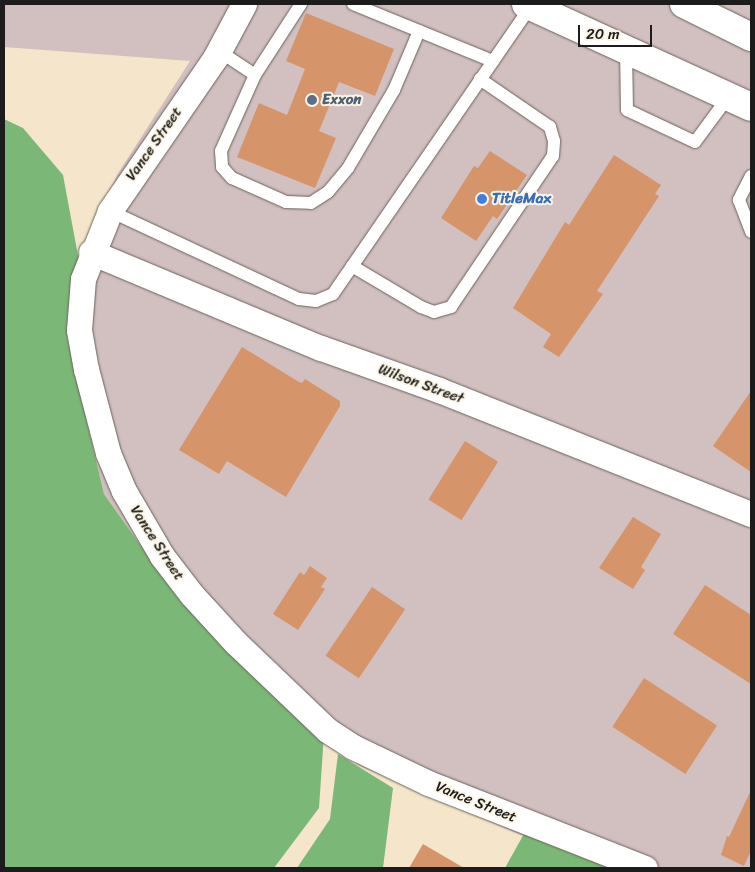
<!DOCTYPE html>
<style>
body{margin:0}
#map{position:relative;width:755px;height:872px;overflow:hidden;background:#f5e6cb;font-family:Sriracha,sans-serif}
div>[style]{position:absolute}
[style*='--x']{left:calc(var(--x)*1px);top:calc(var(--y)*1px);width:calc(var(--w)*1px);rotate:calc(var(--a)*1deg)}
.industrial>*{inset:0;background:#d2bfc0}
.forest>*{inset:0;background:#7bb877}
.building>*{inset:0;background:#d59469;transform-origin:0 0}
.roads{filter:drop-shadow(0 0 1px #686359) drop-shadow(0 0 1px #686359)}
.service>*{height:12px;margin:-6px;padding:0 6px;transform-origin:6px;border-radius:6px;background:#fff}
.minor>*{height:25px;margin:-12.5px;padding:0 12.5px;transform-origin:12.5px;border-radius:12.5px;background:#fff}
.primary>*{height:28px;margin:-14px;padding:0 14px;transform-origin:14px;border-radius:14px;background:#fff}
.dots>*{width:14px;height:14px;translate:-50% -50%;box-sizing:border-box;border:2px solid #fcf5e5;border-radius:50%}
span{translate:-50% -50%;white-space:nowrap;text-align:center;line-height:1.15;-webkit-text-stroke:4px #fcf5e5;paint-order:stroke}
.service-label{font-size:15px;color:#4e5e75;font-weight:700}
.left{translate:0 -50%;text-align:left}
.street-label{font-size:15px;color:#1c1c1c}
.shop-label{font-size:15px;color:#366cbe;font-weight:700}
.frame{position:absolute;inset:0;border:5px solid #1c1c1c;pointer-events:none}
.scale{position:absolute;left:578px;top:25px;width:74px;height:22px;box-sizing:border-box;border:2px solid #1c1c1c;border-top:0;padding-left:6px;font-size:15px;line-height:18px;white-space:nowrap;color:#1c1c1c;-webkit-text-stroke:4px #fcf5e5;paint-order:stroke}
</style>
<div id="map">
<div class="industrial">
<i style="clip-path:polygon(4px 4px,751px 4px,751px 868px,598px 868px,358px 765px,180px 601px,104px 494px,67px 337px,79px 261px,117px 175px,190px 61px,4px 47px)"></i>
</div>
<div class="forest">
<i style="clip-path:polygon(4px 119px,23px 128px,63px 175px,79px 261px,67px 337px,104px 494px,180px 601px,324px 734px,319px 808px,274px 868px,4px 868px)"></i>
<i style="clip-path:polygon(338px 754px,393px 788px,383px 868px,297px 868px,330px 819px)"></i>
<i style="clip-path:polygon(525px 832px,616px 868px,505px 868px)"></i>
</div>
<div class="building">
<i style="clip-path:polygon(306px 13px,394px 49px,375px 96px,339px 82px,319px 131px,336px 138px,315px 188px,237px 157px,259px 103px,287px 115px,305px 69px,286px 61px)"></i>
<i style="clip-path:polygon(490px 151px,527px 175px,497px 219px,493px 216px,476px 241px,441px 218px,474px 166px,478px 168px)"></i>
<i style="clip-path:polygon(614px 155px,661px 185px,655px 194px,659px 196px,597px 291px,603px 294px,559px 357px,543px 347px,551px 334px,513px 308px,565px 222px,569px 225px)"></i>
<i style="clip-path:polygon(242px 347px,299px 382px,302px 383px,305px 379px,340px 401px,340px 406px,286px 497px,227px 461px,219px 474px,179px 450px)"></i>
<i style="clip-path:polygon(751px 391px,751px 472px,713px 446px)"></i>
<i style="left:465px;top:441px;width:39px;height:69px;rotate:32deg"></i>
<i style="clip-path:polygon(633px 517px,661px 534px,641px 567px,645px 570px,633px 589px,599px 568px)"></i>
<i style="clip-path:polygon(310px 566px,327px 578px,321px 587px,325px 589px,298px 630px,273px 614px,300px 572px,304px 575px)"></i>
<i style="clip-path:polygon(705px 585px,751px 615px,751px 684px,673px 634px)"></i>
<i style="left:372px;top:587px;width:40px;height:83px;rotate:34deg"></i>
<i style="left:644px;top:678px;width:87px;height:58px;rotate:33deg"></i>
<i style="clip-path:polygon(751px 790px,751px 851px,744px 866px,721px 855px,727px 836px,729px 837px)"></i>
<i style="clip-path:polygon(423px 844px,464px 868px,409px 868px)"></i>
</div>
<div class="roads">
<div class="service">
<i style="--x:353;--y:4;--w:151;--a:22.2"></i>
<i style="--x:626;--y:48;--w:62;--a:89.1"></i>
<i style="--x:627;--y:110;--w:75;--a:25.2"></i>
<i style="--x:695;--y:142;--w:57;--a:-53.5"></i>
<i style="--x:219;--y:51;--w:43;--a:33.7"></i>
<i style="--x:255;--y:75;--w:85;--a:-57.1"></i>
<i style="--x:255;--y:75;--w:83;--a:114.1"></i>
<i style="--x:221;--y:151;--w:16;--a:86"></i>
<i style="--x:222;--y:167;--w:15;--a:48"></i>
<i style="--x:232;--y:178;--w:59;--a:24"></i>
<i style="--x:286;--y:202;--w:25;--a:2"></i>
<i style="--x:311;--y:203;--w:20;--a:-33"></i>
<i style="--x:328;--y:192;--w:31;--a:-50"></i>
<i style="--x:348;--y:168;--w:91;--a:-59.5"></i>
<i style="--x:394;--y:90;--w:64;--a:-67"></i>
<i style="--x:751;--y:176;--w:27;--a:117"></i>
<i style="--x:739;--y:200;--w:34;--a:69"></i>
<i style="--x:110;--y:211;--w:208;--a:25"></i>
<i style="--x:299;--y:299;--w:17;--a:7"></i>
<i style="--x:316;--y:301;--w:18;--a:-22"></i>
<i style="--x:333;--y:294;--w:349;--a:-55.5"></i>
<i style="--x:352;--y:266;--w:80;--a:30.7"></i>
<i style="--x:421;--y:307;--w:14;--a:21"></i>
<i style="--x:434;--y:312;--w:18;--a:-16"></i>
<i style="--x:451;--y:307;--w:182;--a:-56"></i>
<i style="--x:553;--y:156;--w:15;--a:-86"></i>
<i style="--x:554;--y:141;--w:15;--a:-106"></i>
<i style="--x:550;--y:127;--w:85;--a:-145.6"></i>
</div>
<div class="minor">
<i style="--x:244;--y:4;--w:61;--a:118.2"></i>
<i style="--x:215;--y:58;--w:186;--a:124.5"></i>
<i style="--x:110;--y:211;--w:73;--a:111.7"></i>
<i style="--x:83;--y:279;--w:51;--a:94.5"></i>
<i style="--x:79;--y:330;--w:40;--a:80"></i>
<i style="--x:86;--y:369;--w:87;--a:75.3"></i>
<i style="--x:108;--y:453;--w:41;--a:67.2"></i>
<i style="--x:124;--y:491;--w:75;--a:59.7"></i>
<i style="--x:162;--y:556;--w:49;--a:52.4"></i>
<i style="--x:192;--y:595;--w:64;--a:47.5"></i>
<i style="--x:235;--y:642;--w:127;--a:43.7"></i>
<i style="--x:327;--y:730;--w:31;--a:33"></i>
<i style="--x:353;--y:747;--w:83;--a:25.6"></i>
<i style="--x:428;--y:783;--w:233;--a:21.4"></i>
<i style="--x:91;--y:252;--w:249;--a:22.7"></i>
<i style="--x:321;--y:348;--w:125;--a:19.6"></i>
<i style="--x:439;--y:390;--w:336;--a:21.7"></i>
</div>
<div class="primary">
<i style="--x:526;--y:4;--w:247;--a:24.6"></i>
<i style="--x:684;--y:4;--w:75;--a:26.2"></i>
</div>
</div>
<div class="dots">
<i style="left:312px;top:100px;background:#5c6f8a"></i>
<i style="left:482px;top:199px;background:#3f7fe0"></i>
</div>
<div class="service-label">
<span class="left" style="left:322px;top:100px">Exxon</span>
</div>
<div class="street-label">
<span style="left:154px;top:144px;rotate:-55deg">Vance Street</span>
<span style="left:421px;top:384px;rotate:20deg">Wilson Street</span>
<span style="left:157px;top:543px;rotate:57deg">Vance Street</span>
<span style="left:476px;top:802px;rotate:22deg">Vance Street</span>
</div>
<div class="shop-label">
<span class="left" style="left:492px;top:199px">TitleMax</span>
</div>
<div class="frame"></div>
<div class="scale">20 m</div>
</div>
